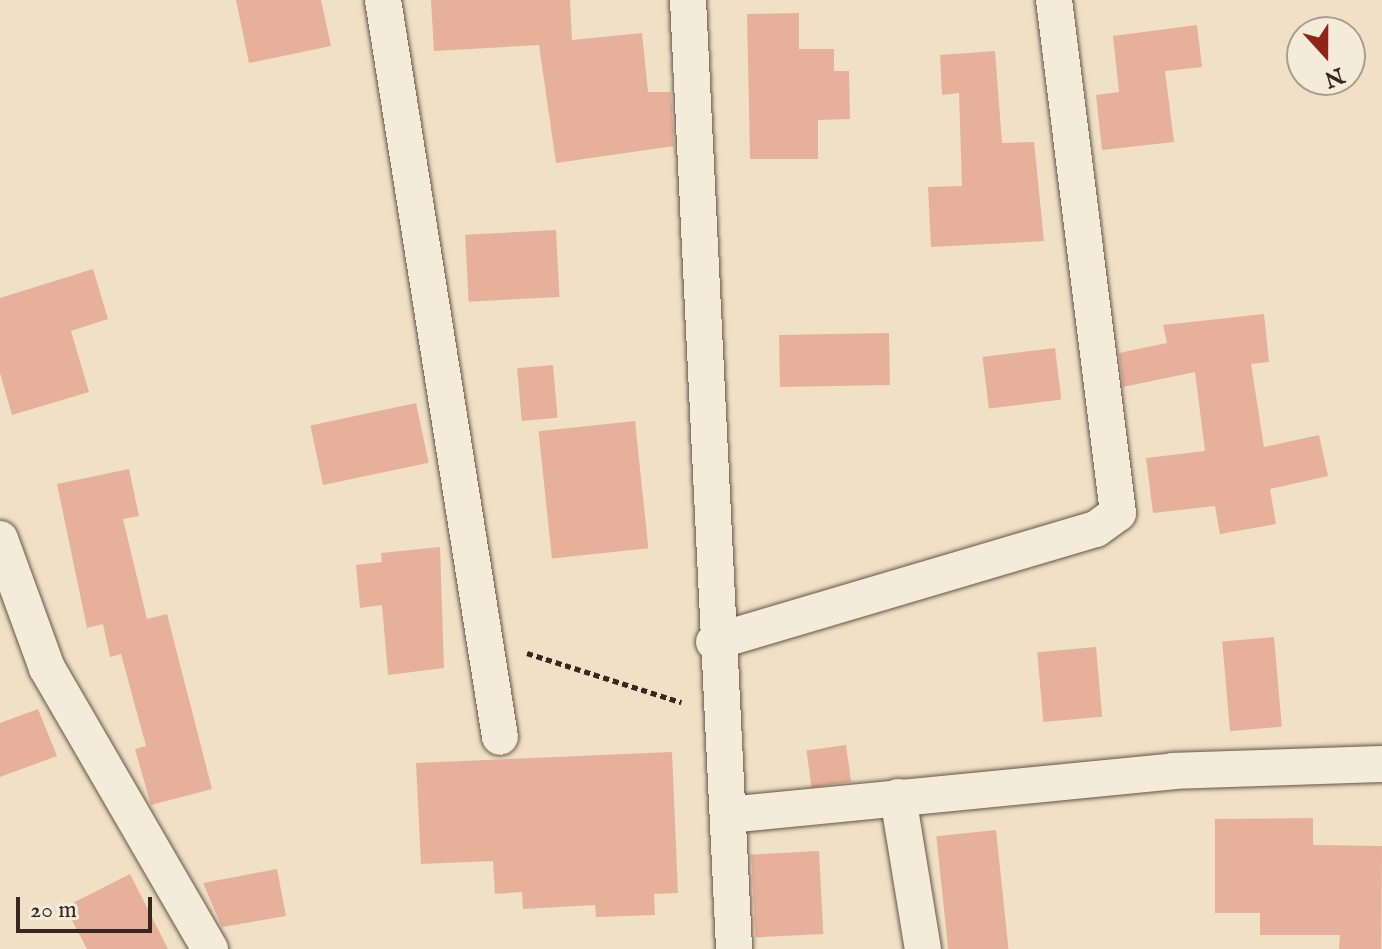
<!DOCTYPE html>
<style>
body{margin:0}
#map{position:relative;width:1382px;height:949px;overflow:hidden;background:#f0e0c5;font-family:"IM FELL English",serif}
div>[style]{position:absolute}
[style*='--x']{left:calc(var(--x)*1px);top:calc(var(--y)*1px);width:calc(var(--w)*1px);rotate:calc(var(--a)*1deg)}
.building>*{inset:0;background:#e7b09b;transform-origin:0 0}
.path>*{height:5px;margin-top:-2.5px;transform-origin:0;background:repeating-linear-gradient(90deg,#37271f 0 6px,transparent 0 10px)}
.roads{filter:drop-shadow(0 0 2px #655548) drop-shadow(0 0 2px #655548)}
.street>*{height:36px;margin:-18px;padding:0 18px;transform-origin:18px;border-radius:18px;background:#f5ebd9}
span{translate:-50% -50%;white-space:nowrap;text-align:center;line-height:1.15;-webkit-text-stroke:6px #f5ebd9;paint-order:stroke}
.north{position:absolute;left:1286px;top:16px;width:80px;height:80px;box-sizing:border-box;background:#f5ebd9;border:2px solid #a99d8f;border-radius:50%;rotate:159deg;font-size:22px;font-weight:700;line-height:32px;text-align:center;color:#37271f}
.north::after{content:'';display:block;margin:auto;width:28px;height:36px;background:#8f2418;clip-path:polygon(50% 0,100% 100%,50% 72%,0 100%)}
.scale{position:absolute;left:16px;top:897px;width:136px;height:36px;box-sizing:border-box;border:4px solid #37271f;border-top:0;padding-left:10px;font-size:24px;line-height:28px;white-space:nowrap;color:#37271f;-webkit-text-stroke:6px #f5ebd9;paint-order:stroke}
</style>
<div id="map">
<div class="building">
<i style="clip-path:polygon(236px 0,321px 0,331px 46px,249px 63px)"></i>
<i style="clip-path:polygon(431px 0,570px 0,572px 40px,642px 33px,648px 92px,671px 92px,674px 146px,556px 163px,539px 45px,434px 51px)"></i>
<i style="clip-path:polygon(799px 13px,799px 49px,834px 49px,834px 71px,849px 71px,850px 119px,818px 120px,818px 159px,750px 159px,747px 14px)"></i>
<i style="clip-path:polygon(1197px 25px,1202px 67px,1165px 71px,1174px 142px,1102px 150px,1096px 95px,1119px 92px,1113px 36px)"></i>
<i style="clip-path:polygon(995px 51px,1002px 143px,1034px 142px,1044px 241px,931px 247px,928px 187px,962px 186px,959px 93px,942px 95px,940px 55px)"></i>
<i style="left:556px;top:230px;width:67px;height:91px;rotate:87deg"></i>
<i style="clip-path:polygon(93px 269px,108px 319px,71px 331px,89px 392px,12px 415px,0 373px,0 298px)"></i>
<i style="clip-path:polygon(1264px 314px,1269px 362px,1251px 364px,1264px 447px,1319px 435px,1328px 476px,1270px 489px,1276px 524px,1220px 534px,1215px 506px,1153px 513px,1146px 458px,1205px 451px,1195px 372px,1123px 387px,1119px 353px,1167px 343px,1163px 325px)"></i>
<i style="left:889px;top:333px;width:52px;height:110px;rotate:89deg"></i>
<i style="left:1055px;top:348px;width:52px;height:73px;rotate:83deg"></i>
<i style="left:553px;top:365px;width:53px;height:36px;rotate:85deg"></i>
<i style="left:416px;top:403px;width:61px;height:108px;rotate:78deg"></i>
<i style="left:635px;top:421px;width:128px;height:97px;rotate:84deg"></i>
<i style="clip-path:polygon(129px 469px,139px 516px,123px 519px,147px 619px,167px 614px,212px 789px,151px 805px,135px 749px,146px 746px,121px 654px,110px 657px,103px 624px,87px 628px,57px 484px)"></i>
<i style="clip-path:polygon(440px 547px,444px 668px,388px 675px,382px 605px,360px 608px,356px 565px,382px 562px,381px 553px)"></i>
<i style="left:1274px;top:637px;width:90px;height:52px;rotate:85deg"></i>
<i style="left:1096px;top:647px;width:70px;height:59px;rotate:85deg"></i>
<i style="clip-path:polygon(38px 709px,57px 756px,0 777px,0 723px)"></i>
<i style="left:846px;top:745px;width:37px;height:40px;rotate:82deg"></i>
<i style="clip-path:polygon(672px 752px,678px 893px,654px 894px,655px 915px,596px 917px,595px 905px,523px 909px,522px 892px,495px 894px,493px 861px,421px 864px,416px 763px)"></i>
<i style="clip-path:polygon(1313px 818px,1313px 845px,1382px 846px,1381px 949px,1339px 949px,1340px 935px,1260px 935px,1260px 913px,1215px 913px,1215px 819px)"></i>
<i style="left:996px;top:830px;width:120px;height:60px;rotate:84deg"></i>
<i style="left:819px;top:851px;width:83px;height:68px;rotate:87deg"></i>
<i style="clip-path:polygon(277px 869px,286px 916px,222px 927px,203px 883px)"></i>
<i style="clip-path:polygon(130px 874px,168px 949px,87px 949px,65px 907px)"></i>
</div>
<div class="path">
<i style="--x:527;--y:653;--w:162;--a:17.7"></i>
</div>
<div class="roads">
<div class="street">
<i style="--x:383;--y:0;--w:746;--a:80.98"></i>
<i style="--x:688;--y:0;--w:950;--a:87.22"></i>
<i style="--x:0;--y:539;--w:137;--a:70"></i>
<i style="--x:47;--y:668;--w:325;--a:59.9"></i>
<i style="--x:714;--y:642;--w:398;--a:-16.5"></i>
<i style="--x:1096;--y:529;--w:27;--a:-36"></i>
<i style="--x:1118;--y:513;--w:517;--a:-97.11"></i>
<i style="--x:898;--y:797;--w:154;--a:80.7"></i>
<i style="--x:728;--y:815;--w:447;--a:-5.6"></i>
<i style="--x:1173;--y:771;--w:209;--a:-1.9"></i>
</div>
</div>
<div class="north">N</div>
<div class="scale">20 m</div>
</div>
